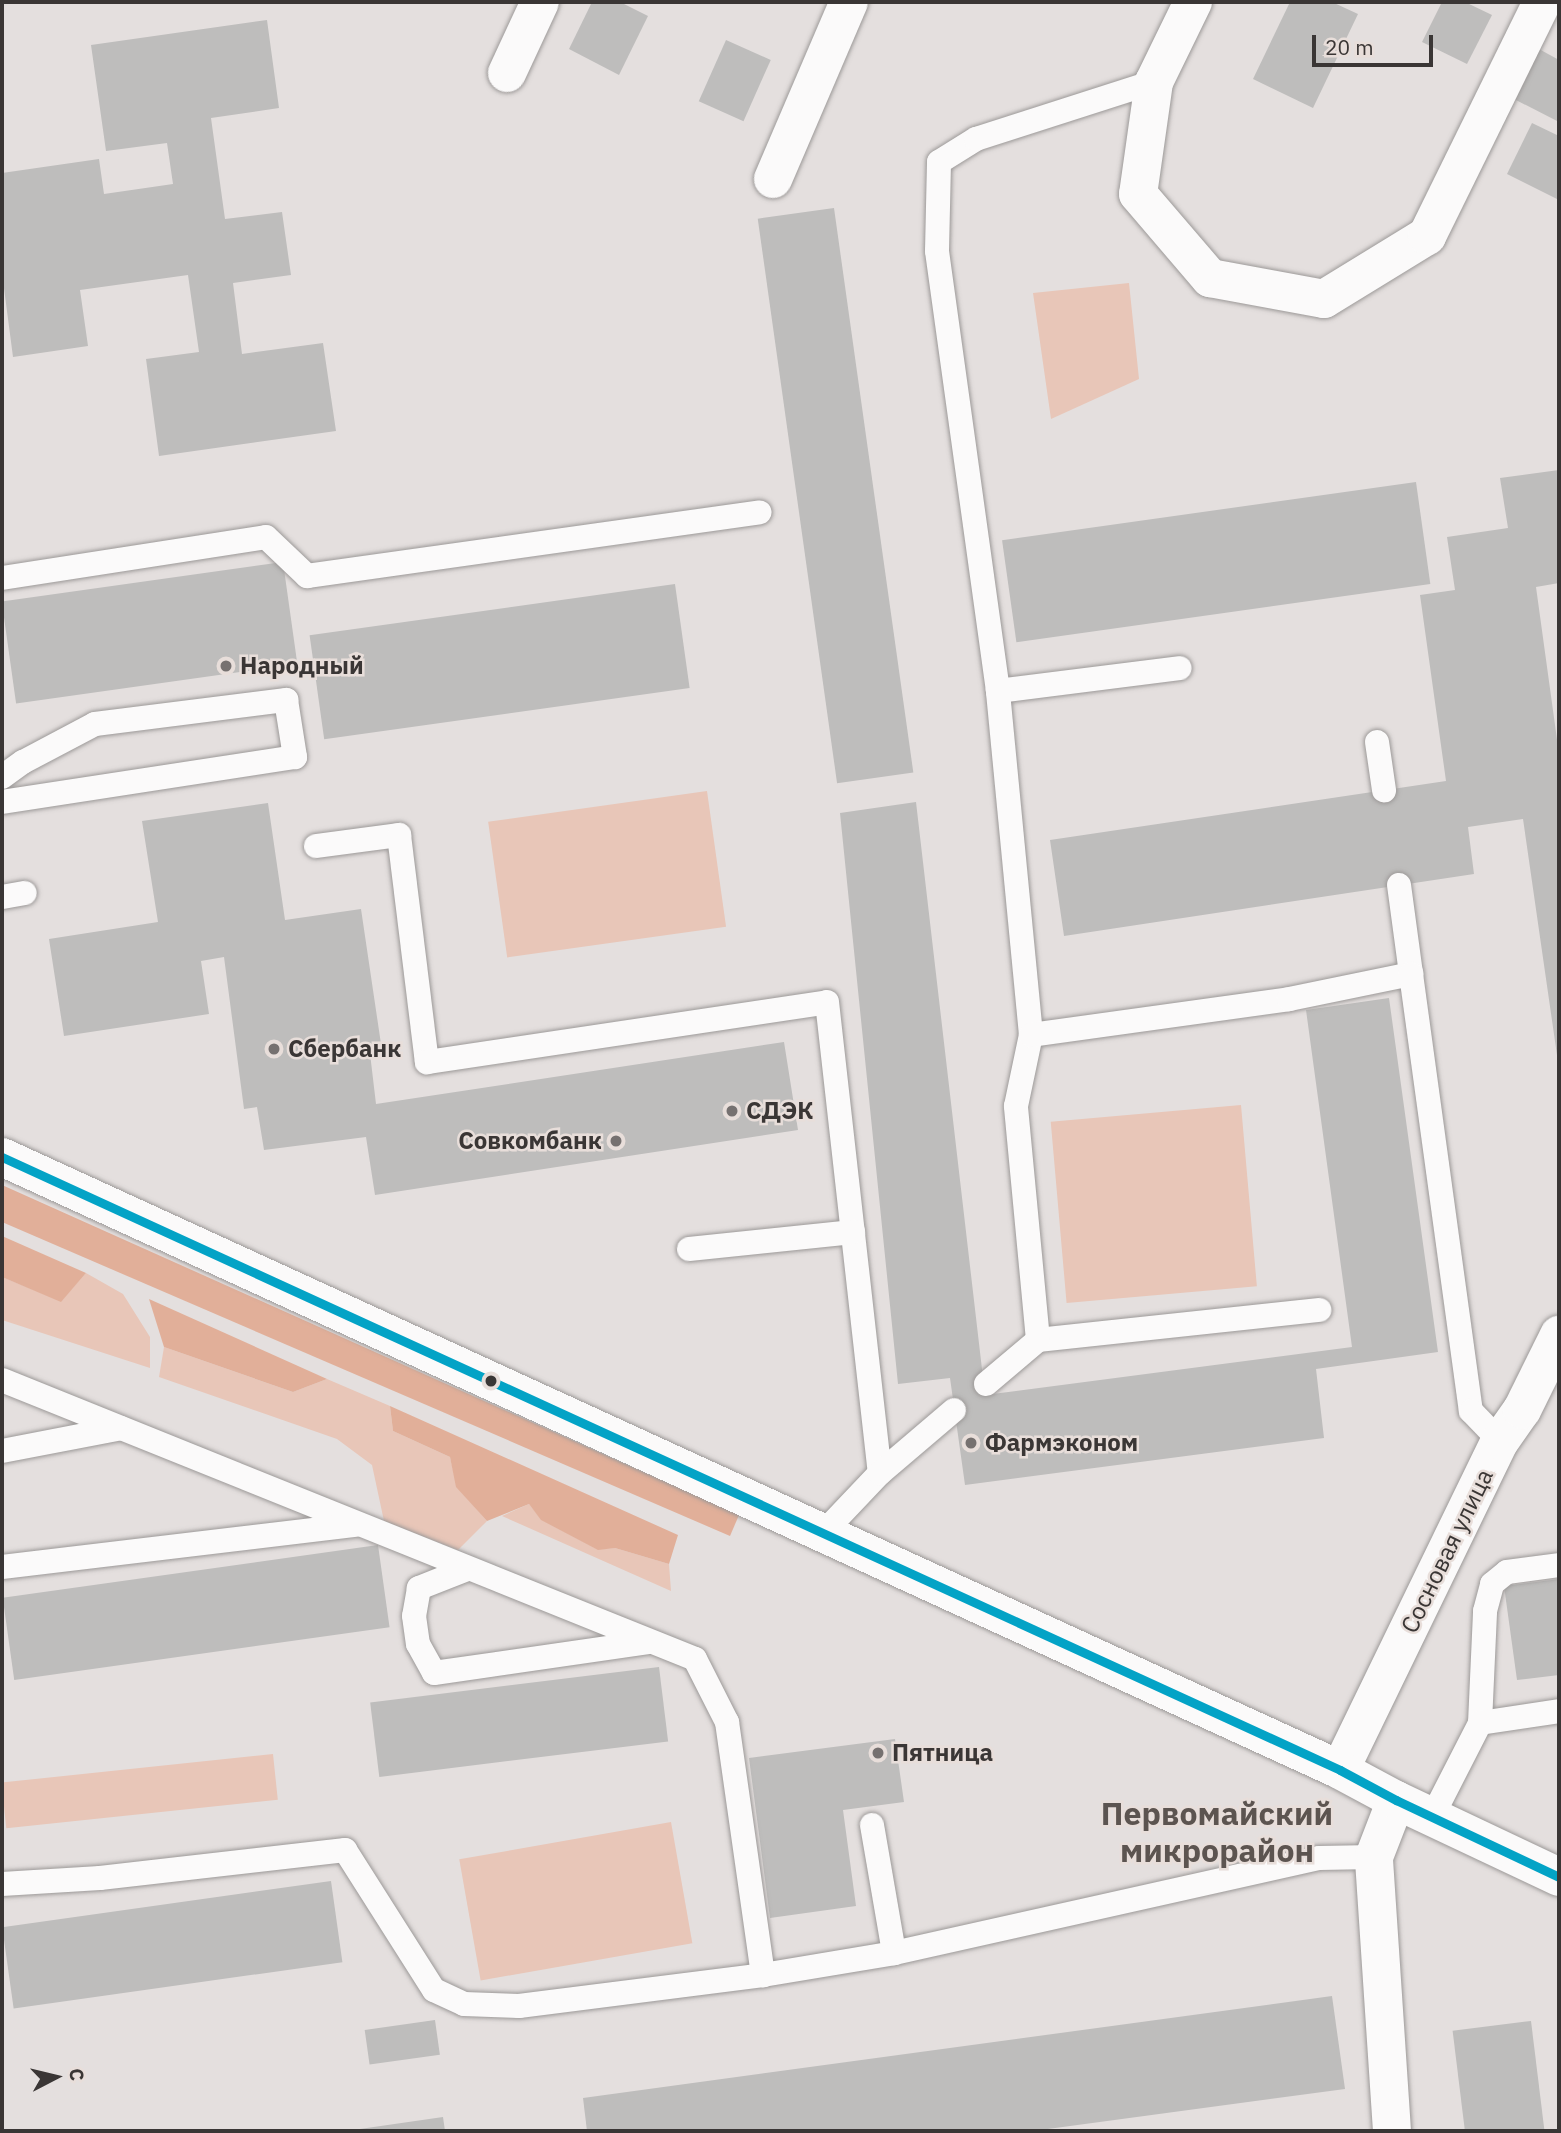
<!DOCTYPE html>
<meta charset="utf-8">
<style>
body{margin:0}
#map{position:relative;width:1561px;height:2133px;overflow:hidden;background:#e4dfde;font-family:"IBM Plex Sans",sans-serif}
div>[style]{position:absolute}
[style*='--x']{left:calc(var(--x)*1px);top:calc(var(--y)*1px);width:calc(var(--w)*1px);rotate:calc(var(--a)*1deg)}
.green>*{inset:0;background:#e8c6b8;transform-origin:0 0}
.forest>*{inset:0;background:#e1af99}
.building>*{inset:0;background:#bebdbc;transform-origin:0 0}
.roads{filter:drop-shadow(0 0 2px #9c9998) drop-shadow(0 0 2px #9c9998)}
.service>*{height:24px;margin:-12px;padding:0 12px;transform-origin:12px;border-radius:12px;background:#fbfafa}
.minor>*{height:38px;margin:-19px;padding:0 19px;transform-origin:19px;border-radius:19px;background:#fbfafa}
.tertiary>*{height:38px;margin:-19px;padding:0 19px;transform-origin:19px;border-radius:19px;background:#fbfafa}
.bus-1>*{height:9px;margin:-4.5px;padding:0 4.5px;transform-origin:4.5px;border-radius:4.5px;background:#03a3c6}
.dots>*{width:19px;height:19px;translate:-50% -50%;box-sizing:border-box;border:4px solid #e8deda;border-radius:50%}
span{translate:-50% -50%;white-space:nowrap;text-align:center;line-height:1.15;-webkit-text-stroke:5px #e8deda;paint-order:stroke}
.poi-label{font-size:24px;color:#3a3635;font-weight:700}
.left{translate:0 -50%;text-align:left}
.right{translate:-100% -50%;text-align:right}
.street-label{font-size:24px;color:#3a3635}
.district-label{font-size:32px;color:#5c5450;font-weight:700}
.frame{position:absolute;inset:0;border:4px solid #3a3635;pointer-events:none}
.north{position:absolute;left:21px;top:2042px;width:70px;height:70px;-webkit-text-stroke:5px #e8deda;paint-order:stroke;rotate:83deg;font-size:19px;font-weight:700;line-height:28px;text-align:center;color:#3a3635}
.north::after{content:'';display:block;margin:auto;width:24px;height:32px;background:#3a3635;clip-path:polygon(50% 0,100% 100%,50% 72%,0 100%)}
.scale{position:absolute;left:1312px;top:35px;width:121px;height:32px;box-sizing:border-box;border:4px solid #3a3635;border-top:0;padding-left:9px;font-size:21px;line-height:24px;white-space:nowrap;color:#3a3635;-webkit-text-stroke:5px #e8deda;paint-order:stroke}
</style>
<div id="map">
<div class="green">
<i style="clip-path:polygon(1129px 283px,1139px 379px,1051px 419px,1033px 293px)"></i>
<i style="left:707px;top:791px;width:137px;height:221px;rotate:82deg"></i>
<i style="left:1241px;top:1105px;width:182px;height:191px;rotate:85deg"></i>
<i style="clip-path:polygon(86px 1273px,123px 1294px,150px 1337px,150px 1368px,2px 1320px,2px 1277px,61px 1301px)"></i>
<i style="clip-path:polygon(164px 1347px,293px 1392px,327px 1379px,390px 1406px,393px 1431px,450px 1457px,457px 1487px,487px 1521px,458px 1550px,384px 1521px,372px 1465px,337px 1439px,159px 1377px)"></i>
<i style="clip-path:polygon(529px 1504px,542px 1520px,597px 1549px,615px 1548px,669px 1564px,671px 1591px,502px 1516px)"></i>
<i style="left:273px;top:1754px;width:46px;height:273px;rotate:84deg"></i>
<i style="left:671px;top:1822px;width:123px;height:215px;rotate:80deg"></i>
</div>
<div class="forest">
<i style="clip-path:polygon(2px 1185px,739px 1515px,730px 1536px,2px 1222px)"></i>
<i style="clip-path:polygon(2px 1236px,86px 1273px,61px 1302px,2px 1277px)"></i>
<i style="clip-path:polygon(149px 1299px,327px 1379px,293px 1392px,164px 1347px)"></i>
<i style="clip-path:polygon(390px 1406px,678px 1535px,669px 1564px,615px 1548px,598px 1550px,541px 1520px,529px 1504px,487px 1521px,456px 1487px,450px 1457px,393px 1431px)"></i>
</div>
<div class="building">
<i style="clip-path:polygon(592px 2px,620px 2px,648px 16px,619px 75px,569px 49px)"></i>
<i style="clip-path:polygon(1290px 2px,1332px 2px,1358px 14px,1313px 108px,1253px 79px)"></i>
<i style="clip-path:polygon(1442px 2px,1465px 2px,1492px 15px,1467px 64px,1422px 42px)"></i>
<i style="clip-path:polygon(267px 20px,279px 108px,211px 118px,225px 219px,282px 212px,291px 275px,233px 283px,242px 354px,323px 343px,336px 431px,159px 456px,146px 359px,199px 352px,188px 275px,80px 290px,88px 346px,13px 357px,2px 273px,2px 173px,99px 159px,104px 194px,173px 184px,167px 143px,106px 151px,91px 45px)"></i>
<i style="left:726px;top:40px;width:49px;height:67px;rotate:24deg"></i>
<i style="clip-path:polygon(1539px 49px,1559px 60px,1559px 122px,1514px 99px)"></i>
<i style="clip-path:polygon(1532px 123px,1559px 136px,1559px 200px,1507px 174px)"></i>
<i style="left:834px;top:208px;width:570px;height:77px;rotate:82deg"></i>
<i style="clip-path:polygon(1559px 470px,1559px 583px,1536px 587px,1559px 754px,1559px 1069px,1523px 819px,1468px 827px,1474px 874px,1064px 936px,1050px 840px,1446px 781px,1420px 595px,1455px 590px,1447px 537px,1508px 528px,1500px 478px)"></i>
<i style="left:1416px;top:482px;width:103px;height:418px;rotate:82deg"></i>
<i style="left:283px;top:562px;width:103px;height:284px;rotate:82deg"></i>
<i style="left:675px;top:584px;width:105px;height:369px;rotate:82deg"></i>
<i style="clip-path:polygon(916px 802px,985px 1395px,1352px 1347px,1306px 1010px,1389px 998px,1438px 1352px,1316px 1369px,1324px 1438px,965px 1485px,950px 1378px,898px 1384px,840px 813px)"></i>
<i style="clip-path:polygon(268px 803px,285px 920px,361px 909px,381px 1044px,369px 1045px,376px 1104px,784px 1042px,798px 1130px,375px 1195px,366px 1137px,264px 1150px,257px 1107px,244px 1109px,224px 957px,201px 961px,209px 1014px,64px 1036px,49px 939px,158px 922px,142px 821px)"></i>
<i style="left:378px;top:1545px;width:83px;height:379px;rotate:82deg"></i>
<i style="clip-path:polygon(1559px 1579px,1559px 1675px,1517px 1680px,1504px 1586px)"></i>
<i style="left:659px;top:1667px;width:75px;height:291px;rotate:83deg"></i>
<i style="clip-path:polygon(895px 1739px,904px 1802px,843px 1810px,856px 1906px,770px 1918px,749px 1758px)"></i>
<i style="left:331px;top:1881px;width:82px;height:332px;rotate:82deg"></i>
<i style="clip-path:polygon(1332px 1996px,1345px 2089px,1033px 2131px,587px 2131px,583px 2098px)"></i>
<i style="left:435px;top:2020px;width:35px;height:71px;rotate:82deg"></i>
<i style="left:1531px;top:2021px;width:111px;height:79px;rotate:83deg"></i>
<i style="clip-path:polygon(443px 2117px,445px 2131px,353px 2131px,353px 2130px)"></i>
</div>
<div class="roads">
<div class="service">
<i style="--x:2;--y:578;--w:267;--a:-8.8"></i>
<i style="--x:266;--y:537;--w:57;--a:43.6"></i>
<i style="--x:307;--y:576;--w:457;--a:-8"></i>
<i style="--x:998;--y:691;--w:183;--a:-7.2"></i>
<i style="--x:1377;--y:742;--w:49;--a:81.7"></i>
<i style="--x:2;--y:777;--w:26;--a:-36"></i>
<i style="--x:23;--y:762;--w:81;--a:-27.8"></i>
<i style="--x:95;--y:724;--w:193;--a:-7.2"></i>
<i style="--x:286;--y:700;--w:58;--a:81"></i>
<i style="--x:295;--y:757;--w:296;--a:171.3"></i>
<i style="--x:316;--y:846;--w:84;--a:-7.5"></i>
<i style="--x:399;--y:835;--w:229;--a:83"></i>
<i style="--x:427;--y:1062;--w:404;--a:-8.5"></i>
<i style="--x:827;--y:1002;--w:474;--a:83.6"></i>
<i style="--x:1399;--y:885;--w:90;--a:82.3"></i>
<i style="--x:2;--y:897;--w:23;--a:-10"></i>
<i style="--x:1031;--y:1035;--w:346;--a:-95.5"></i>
<i style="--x:998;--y:691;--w:444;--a:-97.9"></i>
<i style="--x:937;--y:251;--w:89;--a:-88.7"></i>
<i style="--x:939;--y:162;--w:44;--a:-31.9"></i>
<i style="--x:976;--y:139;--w:187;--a:-17.8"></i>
<i style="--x:689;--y:1249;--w:165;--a:-5.9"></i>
<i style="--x:1038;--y:1340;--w:283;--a:-6.1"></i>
<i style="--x:2;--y:1380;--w:747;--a:21.93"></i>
<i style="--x:695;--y:1659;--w:71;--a:63.1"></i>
<i style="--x:727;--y:1722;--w:256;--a:81.9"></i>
<i style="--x:986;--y:1384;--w:68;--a:-40.2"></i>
<i style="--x:1038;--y:1340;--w:235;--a:-95.4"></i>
<i style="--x:1016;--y:1106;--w:73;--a:-78.1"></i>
<i style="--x:1031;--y:1035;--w:260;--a:-7.9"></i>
<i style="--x:1289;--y:999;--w:125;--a:-11.6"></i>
<i style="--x:1411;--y:974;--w:441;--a:82.2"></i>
<i style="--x:1471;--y:1411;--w:42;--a:46"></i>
<i style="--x:2;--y:1451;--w:121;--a:-10.9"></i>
<i style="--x:823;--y:1533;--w:83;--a:-46.5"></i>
<i style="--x:880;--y:1473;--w:97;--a:-40.4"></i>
<i style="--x:2;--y:1567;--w:356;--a:-6.8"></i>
<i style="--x:467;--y:1569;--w:52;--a:158.4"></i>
<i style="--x:419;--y:1588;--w:28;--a:100"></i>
<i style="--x:414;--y:1616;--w:28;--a:82"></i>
<i style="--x:418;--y:1644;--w:33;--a:61"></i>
<i style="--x:434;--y:1673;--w:218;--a:-8.2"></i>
<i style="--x:1480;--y:1723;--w:112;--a:-87.4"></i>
<i style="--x:1485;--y:1611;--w:28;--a:-75"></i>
<i style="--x:1492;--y:1584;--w:19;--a:-39"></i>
<i style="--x:1507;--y:1572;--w:52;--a:-7.7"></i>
<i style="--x:1432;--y:1817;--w:106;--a:-62.9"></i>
<i style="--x:1480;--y:1723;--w:80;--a:-8.6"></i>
<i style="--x:872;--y:1825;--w:130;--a:80.2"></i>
<i style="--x:2;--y:1884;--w:98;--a:-3.5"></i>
<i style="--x:100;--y:1878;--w:247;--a:-6.5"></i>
<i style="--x:345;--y:1850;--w:166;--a:57.6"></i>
<i style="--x:434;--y:1990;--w:33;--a:25"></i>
<i style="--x:464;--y:2004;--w:55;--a:2.1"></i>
<i style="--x:519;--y:2006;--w:246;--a:-7.2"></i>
<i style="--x:763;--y:1975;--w:133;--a:-9.5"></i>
<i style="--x:894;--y:1953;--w:435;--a:-12.6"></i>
<i style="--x:1319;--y:1858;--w:55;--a:-1"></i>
</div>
<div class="minor">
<i style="--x:1193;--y:2;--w:89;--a:116"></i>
<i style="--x:1154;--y:82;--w:113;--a:98.1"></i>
<i style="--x:1138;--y:194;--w:111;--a:49.4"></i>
<i style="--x:1210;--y:278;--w:116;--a:10.4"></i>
<i style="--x:1324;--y:299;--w:121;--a:-31.5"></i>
<i style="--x:1427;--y:236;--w:261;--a:-63.8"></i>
<i style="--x:507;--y:73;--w:78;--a:-65.1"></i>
<i style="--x:773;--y:179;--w:193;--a:-66.8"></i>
<i style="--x:1340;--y:1770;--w:366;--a:-64.1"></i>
<i style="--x:1500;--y:1441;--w:38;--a:-55"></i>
<i style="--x:1522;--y:1410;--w:84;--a:-63.7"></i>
<i style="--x:1392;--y:2131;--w:275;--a:-93.8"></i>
<i style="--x:1374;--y:1857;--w:61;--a:-68.9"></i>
</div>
<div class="tertiary">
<i style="--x:2;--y:1157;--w:1472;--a:24.61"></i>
<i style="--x:1340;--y:1770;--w:64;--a:28.2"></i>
<i style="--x:1396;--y:1800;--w:180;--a:25.3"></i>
</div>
</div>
<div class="bus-1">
<i style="--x:2;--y:1157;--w:1472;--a:24.61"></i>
<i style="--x:1340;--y:1770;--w:64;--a:28.2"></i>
<i style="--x:1396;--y:1800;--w:180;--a:25.3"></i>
</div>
<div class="dots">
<i style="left:226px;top:666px;background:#767170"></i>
<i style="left:274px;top:1049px;background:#767170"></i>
<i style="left:732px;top:1111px;background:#767170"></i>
<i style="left:616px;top:1141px;background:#767170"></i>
<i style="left:491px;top:1381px;background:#3a3635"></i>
<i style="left:971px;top:1443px;background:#767170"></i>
<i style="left:878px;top:1753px;background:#767170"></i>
</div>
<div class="poi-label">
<span class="left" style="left:240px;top:666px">Народный</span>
<span class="left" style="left:288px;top:1049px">Сбербанк</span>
<span class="left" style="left:746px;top:1111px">СДЭК</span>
<span class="right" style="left:602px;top:1141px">Совкомбанк</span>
<span class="left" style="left:985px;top:1443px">Фармэконом</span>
<span class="left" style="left:892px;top:1753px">Пятница</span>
</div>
<div class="street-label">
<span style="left:1447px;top:1551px;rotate:-64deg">Сосновая улица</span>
</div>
<div class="district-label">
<span style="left:1217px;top:1832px">Первомайский<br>микрорайон</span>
</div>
<div class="frame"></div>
<div class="north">С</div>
<div class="scale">20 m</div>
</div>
